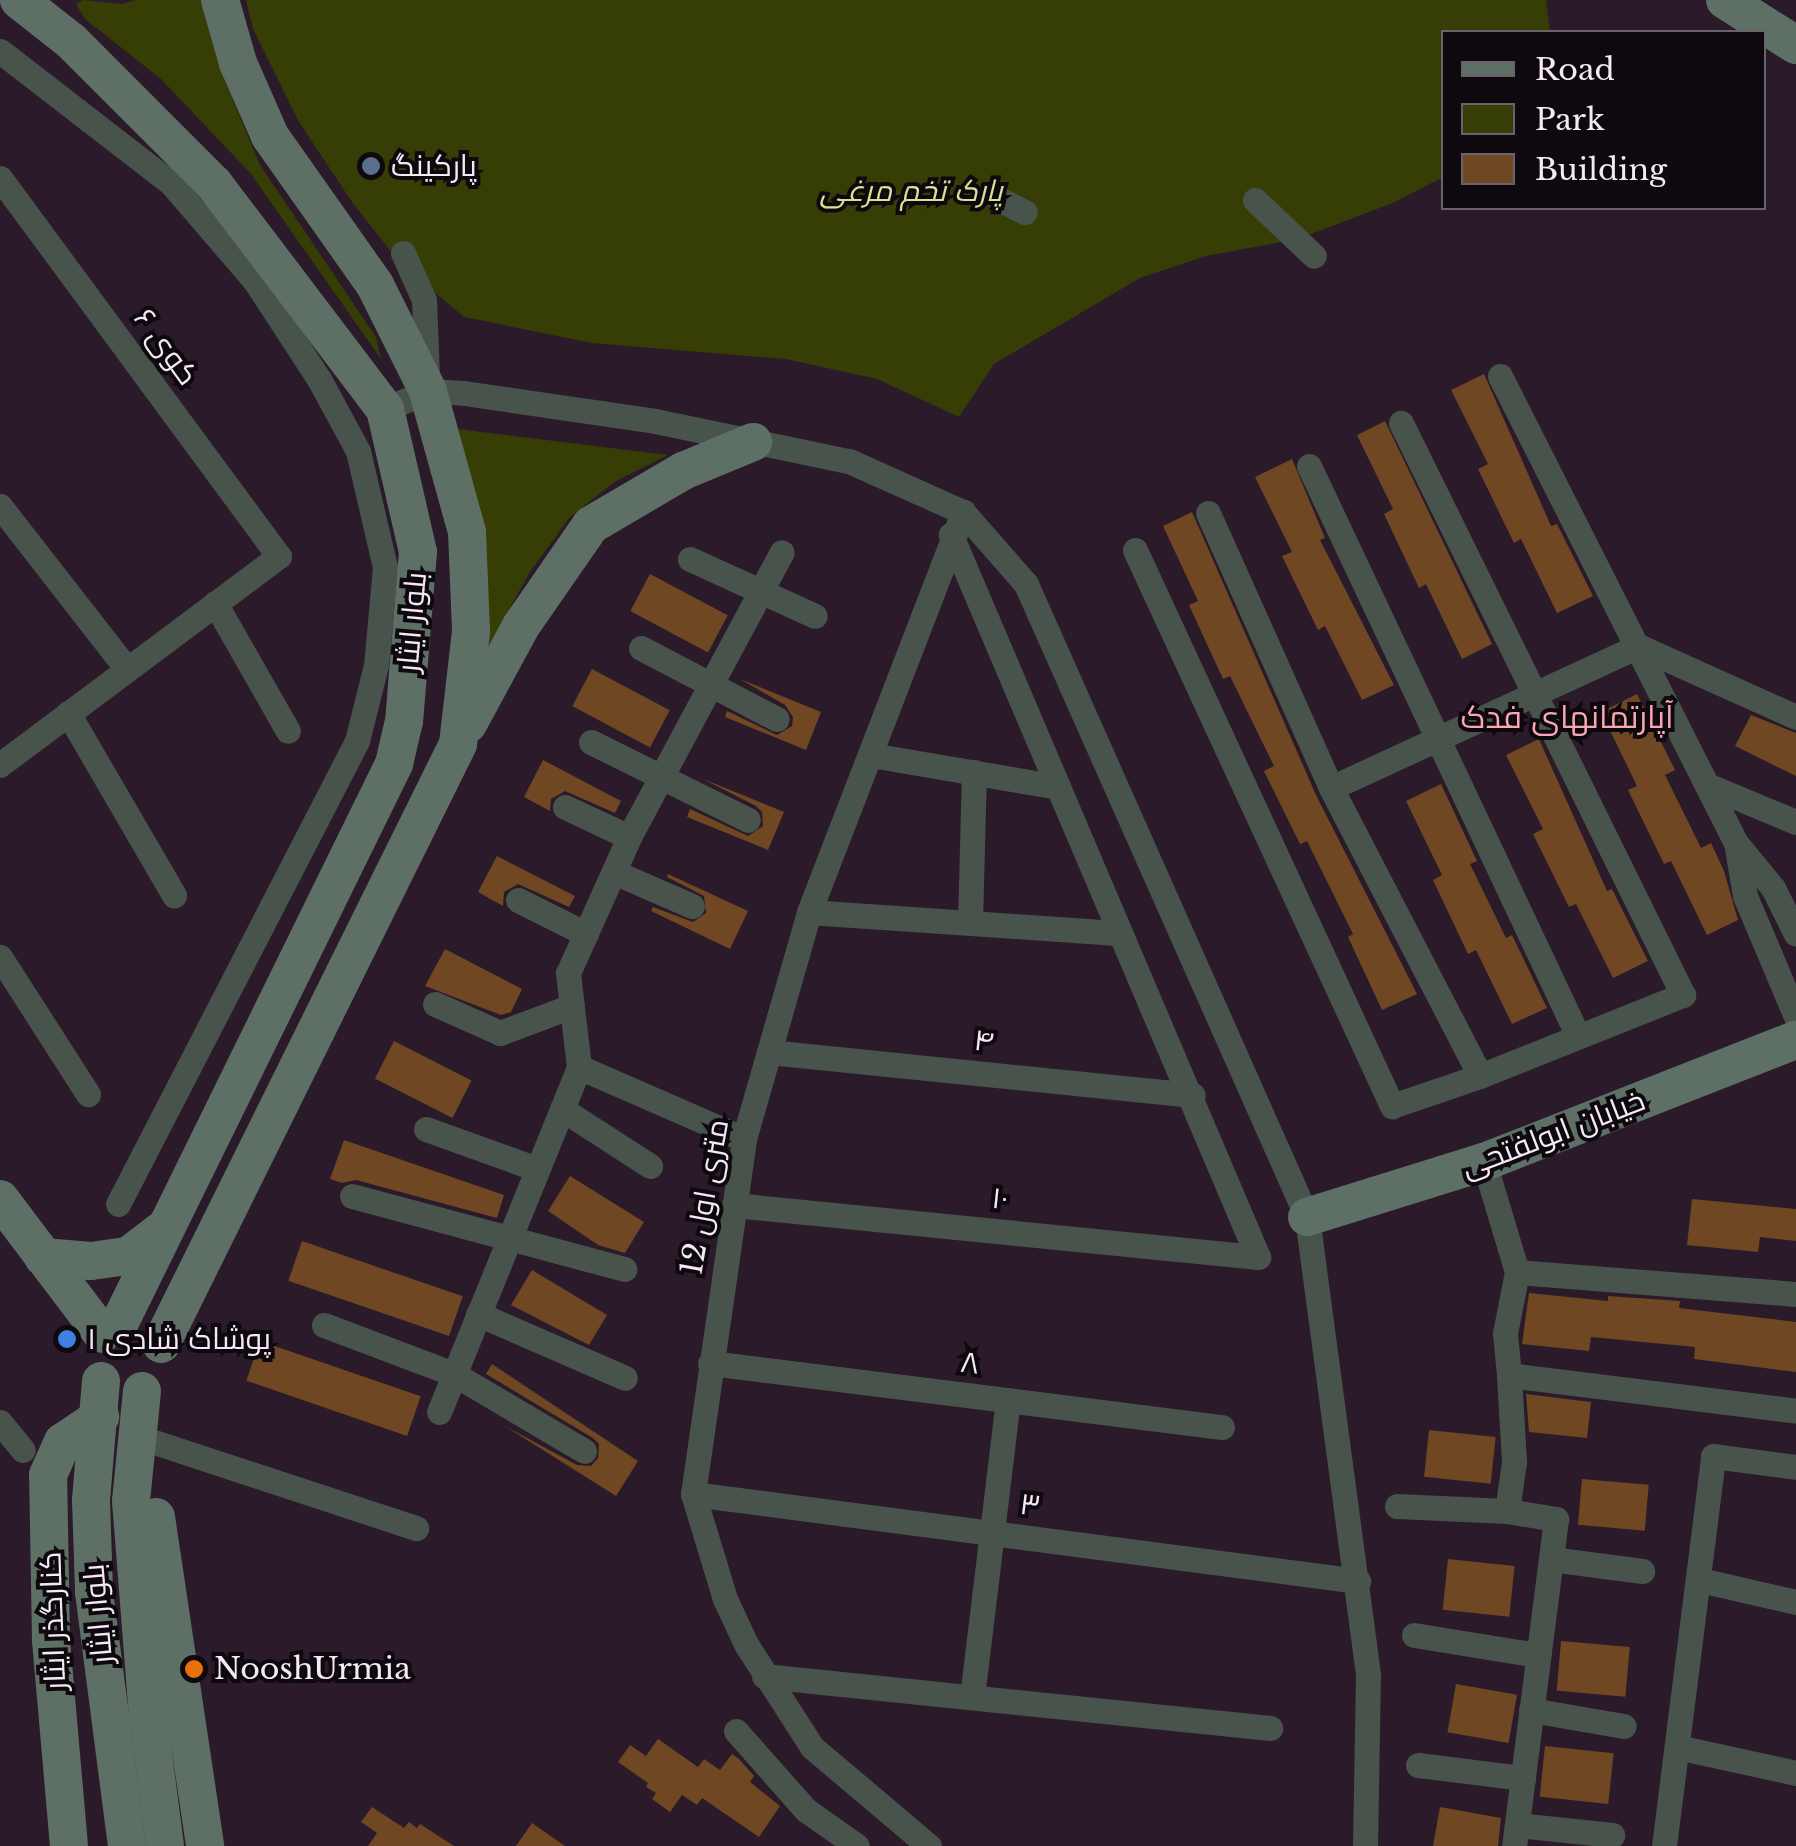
<!DOCTYPE html>
<meta charset="utf-8">
<style>
body{margin:0}
#map{position:relative;width:1796px;height:1846px;overflow:hidden;background:#2a1a2a;font-family:"Libre Baskerville",Cairo,serif}
div>[style]{position:absolute}
[style*='--x']{left:calc(var(--x)*1px);top:calc(var(--y)*1px);width:calc(var(--w)*1px);rotate:calc(var(--a)*1deg)}
.green>*{inset:0;background:#363d05}
.building>*{inset:0;background:#6f4722;transform-origin:0 0}
.street>*{height:25px;margin:-12.5px;padding:0 12.5px;transform-origin:12.5px;border-radius:12.5px;background:#48534c}
.secondary>*{height:38px;margin:-19px;padding:0 19px;transform-origin:19px;border-radius:19px;background:#5e6f65}
.dots>*{width:28px;height:28px;translate:-50% -50%;box-sizing:border-box;border:5px solid #0e080f;border-radius:50%}
span{translate:-50% -50%;white-space:nowrap;text-align:center;line-height:1.15;-webkit-text-stroke:8px #0e080f;paint-order:stroke}
.poi-label{font-size:30px;color:#f5e9f5}
.left{translate:0 -50%;text-align:left}
.park-label{font-size:30px;color:#d5e392;font-style:italic}
.street-label{font-size:30px;color:#f5e9f5}
.neighbourhood-label{font-size:32px;color:#faa6b3}
.legend{position:absolute;left:1441px;top:30px;width:325px;height:180px;box-sizing:border-box;background:#0e080f;border:2px solid #6a626b;margin:0;padding:12px 18px;list-style:none;font-size:30px;color:#f5e9f5}
.legend li{display:flex;align-items:center;gap:20px;height:50px}
.legend b{width:50px;border:2px solid #6a626b}
</style>
<div id="map">
<div class="green">
<i style="clip-path:polygon(83px 0,121px 4px,136px 0,201px 0,221px 72px,260px 165px,376px 337px,381px 359px,251px 174px,161px 79px,85px 19px,76px 4px)"></i>
<i style="clip-path:polygon(246px 0,1546px 0,1550px 32px,1444px 32px,1443px 177px,1395px 202px,1298px 239px,1206px 256px,1140px 278px,994px 364px,959px 417px,877px 379px,786px 359px,592px 343px,464px 317px,400px 263px,352px 202px,299px 122px,253px 29px)"></i>
<i style="clip-path:polygon(458px 429px,668px 455px,614px 482px,569px 518px,530px 572px,479px 663px)"></i>
</div>
<div class="building">
<i style="clip-path:polygon(1484px 374px,1551px 526px,1557px 524px,1593px 596px,1557px 613px,1521px 539px,1514px 543px,1478px 469px,1488px 464px,1451px 390px)"></i>
<i style="clip-path:polygon(1385px 421px,1492px 644px,1462px 659px,1426px 584px,1419px 588px,1384px 514px,1393px 509px,1357px 435px)"></i>
<i style="clip-path:polygon(1292px 459px,1325px 538px,1320px 540px,1394px 685px,1362px 700px,1325px 626px,1318px 630px,1282px 556px,1292px 552px,1255px 477px)"></i>
<i style="clip-path:polygon(1192px 512px,1316px 795px,1417px 994px,1382px 1010px,1348px 937px,1353px 934px,1307px 841px,1300px 844px,1264px 771px,1274px 766px,1230px 676px,1223px 679px,1189px 605px,1198px 601px,1163px 526px)"></i>
<i style="left:650px;top:574px;width:88px;height:42px;rotate:28deg"></i>
<i style="left:592px;top:669px;width:88px;height:42px;rotate:28deg"></i>
<i style="clip-path:polygon(740px 679px,821px 712px,806px 750px,725px 717px,727px 711px,777px 735px,792px 726px,793px 717px,785px 705px)"></i>
<i style="clip-path:polygon(1637px 694px,1675px 770px,1665px 775px,1701px 848px,1711px 843px,1724px 871px,1738px 920px,1707px 935px,1671px 861px,1664px 864px,1628px 790px,1637px 786px,1601px 712px)"></i>
<i style="clip-path:polygon(1751px 715px,1796px 733px,1796px 776px,1735px 746px)"></i>
<i style="clip-path:polygon(1539px 739px,1607px 891px,1612px 889px,1648px 961px,1613px 978px,1576px 904px,1569px 907px,1533px 834px,1543px 829px,1506px 755px)"></i>
<i style="clip-path:polygon(543px 760px,621px 801px,615px 813px,565px 791px,551px 799px,550px 811px,524px 797px)"></i>
<i style="clip-path:polygon(703px 779px,784px 812px,768px 850px,687px 817px,690px 809px,748px 836px,763px 826px,762px 812px,756px 806px)"></i>
<i style="clip-path:polygon(1441px 784px,1477px 861px,1470px 864px,1506px 938px,1512px 935px,1547px 1008px,1512px 1024px,1476px 950px,1468px 954px,1433px 880px,1442px 875px,1406px 801px)"></i>
<i style="clip-path:polygon(497px 856px,575px 896px,569px 907px,518px 884px,504px 892px,503px 906px,478px 892px)"></i>
<i style="clip-path:polygon(668px 874px,748px 911px,730px 949px,651px 911px,653px 907px,693px 922px,706px 913px,704px 896px,667px 877px)"></i>
<i style="clip-path:polygon(445px 949px,522px 989px,511px 1012px,501px 1015px,425px 986px)"></i>
<i style="left:394px;top:1041px;width:87px;height:42px;rotate:27deg"></i>
<i style="clip-path:polygon(344px 1140px,504px 1195px,497px 1218px,356px 1180px,342px 1183px,330px 1179px)"></i>
<i style="clip-path:polygon(570px 1176px,644px 1222px,625px 1253px,598px 1245px,548px 1211px)"></i>
<i style="clip-path:polygon(1692px 1199px,1796px 1209px,1796px 1241px,1760px 1237px,1758px 1252px,1687px 1245px)"></i>
<i style="left:302px;top:1241px;width:170px;height:42px;rotate:19deg"></i>
<i style="clip-path:polygon(532px 1270px,607px 1315px,589px 1345px,511px 1305px)"></i>
<i style="clip-path:polygon(1529px 1293px,1608px 1301px,1608px 1296px,1680px 1301px,1679px 1308px,1796px 1322px,1796px 1372px,1694px 1359px,1695px 1347px,1591px 1337px,1589px 1351px,1522px 1344px)"></i>
<i style="left:260px;top:1341px;width:170px;height:42px;rotate:19deg"></i>
<i style="clip-path:polygon(492px 1364px,638px 1461px,616px 1496px,505px 1426px,577px 1465px,591px 1466px,598px 1458px,599px 1444px,593px 1438px,486px 1374px)"></i>
<i style="clip-path:polygon(1526px 1394px,1591px 1402px,1587px 1438px,1529px 1432px)"></i>
<i style="left:1429px;top:1430px;width:67px;height:47px;rotate:6deg"></i>
<i style="left:1582px;top:1479px;width:67px;height:46px;rotate:5deg"></i>
<i style="left:1448px;top:1559px;width:67px;height:51px;rotate:6deg"></i>
<i style="left:1561px;top:1641px;width:69px;height:50px;rotate:5deg"></i>
<i style="left:1456px;top:1684px;width:62px;height:49px;rotate:10deg"></i>
<i style="clip-path:polygon(658px 1739px,698px 1767px,704px 1759px,720px 1770px,732px 1754px,739px 1759px,754px 1776px,750px 1782px,780px 1806px,759px 1837px,702px 1798px,697px 1805px,682px 1795px,670px 1812px,652px 1799px,656px 1793px,646px 1787px,648px 1783px,618px 1762px,630px 1745px,646px 1756px)"></i>
<i style="left:1545px;top:1746px;width:69px;height:51px;rotate:6deg"></i>
<i style="clip-path:polygon(372px 1807px,404px 1828px,409px 1822px,417px 1828px,420px 1824px,454px 1846px,368px 1846px,377px 1833px,361px 1822px)"></i>
<i style="clip-path:polygon(1440px 1807px,1501px 1818px,1498px 1846px,1433px 1846px)"></i>
<i style="clip-path:polygon(532px 1823px,565px 1846px,516px 1846px)"></i>
</div>
<div class="street">
<i style="--x:0;--y:51;--w:216;--a:37.7"></i>
<i style="--x:171;--y:183;--w:129;--a:49.4"></i>
<i style="--x:255;--y:281;--w:117;--a:56.9"></i>
<i style="--x:319;--y:379;--w:82;--a:61.6"></i>
<i style="--x:358;--y:451;--w:119;--a:76.9"></i>
<i style="--x:385;--y:567;--w:98;--a:95.2"></i>
<i style="--x:376;--y:665;--w:78;--a:104"></i>
<i style="--x:357;--y:741;--w:521;--a:117.3"></i>
<i style="--x:0;--y:178;--w:470;--a:53.6"></i>
<i style="--x:279;--y:556;--w:349;--a:143.2"></i>
<i style="--x:999;--y:199;--w:29;--a:27"></i>
<i style="--x:1255;--y:200;--w:81;--a:43.5"></i>
<i style="--x:403;--y:253;--w:51;--a:65.9"></i>
<i style="--x:424;--y:300;--w:78;--a:87.8"></i>
<i style="--x:1500;--y:376;--w:523;--a:63.19"></i>
<i style="--x:1736;--y:843;--w:58;--a:50.6"></i>
<i style="--x:1773;--y:888;--w:51;--a:63.4"></i>
<i style="--x:385;--y:409;--w:47;--a:-22.7"></i>
<i style="--x:428;--y:391;--w:36;--a:3"></i>
<i style="--x:464;--y:393;--w:193;--a:8.3"></i>
<i style="--x:655;--y:421;--w:198;--a:11.7"></i>
<i style="--x:849;--y:461;--w:125;--a:24.1"></i>
<i style="--x:963;--y:512;--w:96;--a:48.8"></i>
<i style="--x:1026;--y:584;--w:693;--a:66.06"></i>
<i style="--x:1307;--y:1217;--w:461;--a:82.4"></i>
<i style="--x:1368;--y:1674;--w:172;--a:91"></i>
<i style="--x:1309;--y:466;--w:630;--a:64.74"></i>
<i style="--x:0;--y:506;--w:205;--a:52.1"></i>
<i style="--x:1208;--y:513;--w:301;--a:65.9"></i>
<i style="--x:1331;--y:788;--w:324;--a:62.6"></i>
<i style="--x:1480;--y:1076;--w:219;--a:-21.8"></i>
<i style="--x:1683;--y:995;--w:638;--a:-116.24"></i>
<i style="--x:1135;--y:550;--w:613;--a:65.19"></i>
<i style="--x:1392;--y:1106;--w:93;--a:-18.8"></i>
<i style="--x:690;--y:559;--w:137;--a:24.5"></i>
<i style="--x:215;--y:603;--w:147;--a:60.3"></i>
<i style="--x:641;--y:648;--w:153;--a:27.6"></i>
<i style="--x:68;--y:713;--w:211;--a:59.8"></i>
<i style="--x:591;--y:742;--w:175;--a:26.4"></i>
<i style="--x:871;--y:755;--w:190;--a:9.7"></i>
<i style="--x:1707;--y:785;--w:96;--a:22.6"></i>
<i style="--x:1331;--y:788;--w:338;--a:-24.8"></i>
<i style="--x:1638;--y:646;--w:173;--a:24.2"></i>
<i style="--x:565;--y:807;--w:71;--a:25.1"></i>
<i style="--x:1737;--y:848;--w:49;--a:80.5"></i>
<i style="--x:1745;--y:896;--w:131;--a:67.1"></i>
<i style="--x:614;--y:872;--w:85;--a:23.6"></i>
<i style="--x:518;--y:900;--w:76;--a:26.6"></i>
<i style="--x:809;--y:912;--w:312;--a:3.9"></i>
<i style="--x:970;--y:923;--w:151;--a:-88.5"></i>
<i style="--x:0;--y:957;--w:163;--a:57.3"></i>
<i style="--x:435;--y:1004;--w:71;--a:24"></i>
<i style="--x:500;--y:1033;--w:77;--a:-20.6"></i>
<i style="--x:769;--y:1052;--w:426;--a:5.8"></i>
<i style="--x:562;--y:1109;--w:105;--a:32.9"></i>
<i style="--x:426;--y:1129;--w:118;--a:19.8"></i>
<i style="--x:744;--y:1139;--w:180;--a:-156.4"></i>
<i style="--x:579;--y:1067;--w:95;--a:-96.7"></i>
<i style="--x:568;--y:973;--w:149;--a:-65.8"></i>
<i style="--x:629;--y:837;--w:323;--a:-61.8"></i>
<i style="--x:1484;--y:1162;--w:115;--a:73.3"></i>
<i style="--x:1517;--y:1272;--w:62;--a:101.1"></i>
<i style="--x:1505;--y:1333;--w:42;--a:84.6"></i>
<i style="--x:1509;--y:1375;--w:289;--a:7.1"></i>
<i style="--x:352;--y:1196;--w:282;--a:15"></i>
<i style="--x:734;--y:1205;--w:527;--a:5.67"></i>
<i style="--x:1258;--y:1257;--w:785;--a:-113.04"></i>
<i style="--x:1517;--y:1272;--w:280;--a:4.5"></i>
<i style="--x:478;--y:1314;--w:160;--a:23.5"></i>
<i style="--x:324;--y:1325;--w:139;--a:20.7"></i>
<i style="--x:454;--y:1374;--w:151;--a:30.6"></i>
<i style="--x:710;--y:1363;--w:516;--a:7.13"></i>
<i style="--x:439;--y:1412;--w:372;--a:-67.9"></i>
<i style="--x:0;--y:1422;--w:36;--a:51"></i>
<i style="--x:136;--y:1436;--w:295;--a:18.2"></i>
<i style="--x:693;--y:1494;--w:671;--a:7.45"></i>
<i style="--x:1397;--y:1506;--w:110;--a:2.6"></i>
<i style="--x:1507;--y:1511;--w:49;--a:-81.9"></i>
<i style="--x:1514;--y:1462;--w:87;--a:-93.3"></i>
<i style="--x:1507;--y:1511;--w:50;--a:9.3"></i>
<i style="--x:1556;--y:1519;--w:330;--a:97.3"></i>
<i style="--x:1551;--y:1559;--w:92;--a:7.5"></i>
<i style="--x:1700;--y:1580;--w:98;--a:12.9"></i>
<i style="--x:1414;--y:1635;--w:126;--a:9.2"></i>
<i style="--x:764;--y:1676;--w:509;--a:5.87"></i>
<i style="--x:972;--y:1697;--w:299;--a:-83.1"></i>
<i style="--x:1531;--y:1710;--w:94;--a:9.8"></i>
<i style="--x:736;--y:1731;--w:106;--a:48.5"></i>
<i style="--x:806;--y:1810;--w:62;--a:35.2"></i>
<i style="--x:1677;--y:1747;--w:122;--a:12.3"></i>
<i style="--x:1418;--y:1765;--w:106;--a:7.1"></i>
<i style="--x:1517;--y:1825;--w:96;--a:6"></i>
<i style="--x:929;--y:1846;--w:153;--a:-139.8"></i>
<i style="--x:812;--y:1747;--w:122;--a:-122.7"></i>
<i style="--x:746;--y:1644;--w:50;--a:-115"></i>
<i style="--x:725;--y:1599;--w:110;--a:-106.9"></i>
<i style="--x:693;--y:1494;--w:359;--a:-81.8"></i>
<i style="--x:744;--y:1139;--w:236;--a:-74"></i>
<i style="--x:809;--y:912;--w:429;--a:-68.9"></i>
<i style="--x:1664;--y:1846;--w:393;--a:-82.8"></i>
<i style="--x:1713;--y:1456;--w:84;--a:7.5"></i>
</div>
<div class="secondary">
<i style="--x:19;--y:0;--w:66;--a:38.3"></i>
<i style="--x:71;--y:41;--w:202;--a:45"></i>
<i style="--x:214;--y:184;--w:283;--a:52.8"></i>
<i style="--x:385;--y:409;--w:147;--a:77"></i>
<i style="--x:418;--y:552;--w:170;--a:94.7"></i>
<i style="--x:404;--y:721;--w:44;--a:103.1"></i>
<i style="--x:394;--y:764;--w:624;--a:116.15"></i>
<i style="--x:1725;--y:0;--w:84;--a:32.4"></i>
<i style="--x:468;--y:724;--w:111;--a:-61.6"></i>
<i style="--x:521;--y:626;--w:123;--a:-55.3"></i>
<i style="--x:591;--y:525;--w:107;--a:-30.4"></i>
<i style="--x:683;--y:471;--w:76;--a:-22.5"></i>
<i style="--x:0;--y:1199;--w:169;--a:52.9"></i>
<i style="--x:1307;--y:1217;--w:185;--a:-17.3"></i>
<i style="--x:1484;--y:1162;--w:335;--a:-21.4"></i>
<i style="--x:43;--y:1257;--w:48;--a:4.8"></i>
<i style="--x:91;--y:1261;--w:37;--a:-8"></i>
<i style="--x:128;--y:1256;--w:43;--a:-37.4"></i>
<i style="--x:161;--y:1344;--w:669;--a:-63.66"></i>
<i style="--x:458;--y:744;--w:114;--a:-83.4"></i>
<i style="--x:471;--y:631;--w:99;--a:-92.3"></i>
<i style="--x:467;--y:532;--w:146;--a:-105.5"></i>
<i style="--x:428;--y:391;--w:119;--a:-116.6"></i>
<i style="--x:375;--y:285;--w:182;--a:-125.2"></i>
<i style="--x:270;--y:136;--w:80;--a:-113.7"></i>
<i style="--x:238;--y:63;--w:66;--a:-105.9"></i>
<i style="--x:101;--y:1381;--w:119;--a:94.8"></i>
<i style="--x:91;--y:1500;--w:92;--a:88.1"></i>
<i style="--x:94;--y:1592;--w:256;--a:82.6"></i>
<i style="--x:142;--y:1391;--w:111;--a:95.7"></i>
<i style="--x:131;--y:1501;--w:215;--a:85.5"></i>
<i style="--x:148;--y:1715;--w:132;--a:82.6"></i>
<i style="--x:156;--y:1517;--w:333;--a:81.5"></i>
<i style="--x:69;--y:1846;--w:206;--a:-95"></i>
<i style="--x:51;--y:1641;--w:166;--a:-91"></i>
<i style="--x:48;--y:1475;--w:36;--a:-66"></i>
<i style="--x:63;--y:1442;--w:45;--a:-34"></i>
</div>
<div class="dots">
<i style="left:371px;top:166px;background:#5c6f8a"></i>
<i style="left:67px;top:1339px;background:#3f7fe0"></i>
<i style="left:194px;top:1669px;background:#e8710a"></i>
</div>
<div class="poi-label">
<span class="left" style="left:391px;top:166px">پارکینگ</span>
<span class="left" style="left:87px;top:1339px">پوشاک شادی ۱</span>
<span class="left" style="left:214px;top:1669px">NooshUrmia</span>
</div>
<div class="park-label">
<span style="left:911px;top:191px">پارک تخم مرغی</span>
</div>
<div class="street-label">
<span style="left:166px;top:347px;rotate:54deg">کوی ۶</span>
<span style="left:412px;top:622px;rotate:-85deg">بلوار ایثار</span>
<span style="left:984px;top:1041px;rotate:6deg">۴</span>
<span style="left:1553px;top:1134px;rotate:-21deg">خیابان ابولفتحی</span>
<span style="left:705px;top:1197px;rotate:-80deg">12 متری اول</span>
<span style="left:1000px;top:1199px;rotate:6deg">۱۰</span>
<span style="left:970px;top:1363px;rotate:7deg">۸</span>
<span style="left:1030px;top:1505px;rotate:7deg">۳</span>
<span style="left:98px;top:1614px;rotate:-95deg">بلوار ایثار</span>
<span style="left:53px;top:1621px;rotate:-92deg">کنارگذر ایثار</span>
</div>
<div class="neighbourhood-label">
<span style="left:1567px;top:717px">آپارتمانهای فدک</span>
</div>
<ul class="legend">
<li><b style="height:12px;background:#5e6f65"></b>Road</li>
<li><b style="height:28px;background:#363d05"></b>Park</li>
<li><b style="height:28px;background:#6f4722"></b>Building</li>
</ul>
</div>
